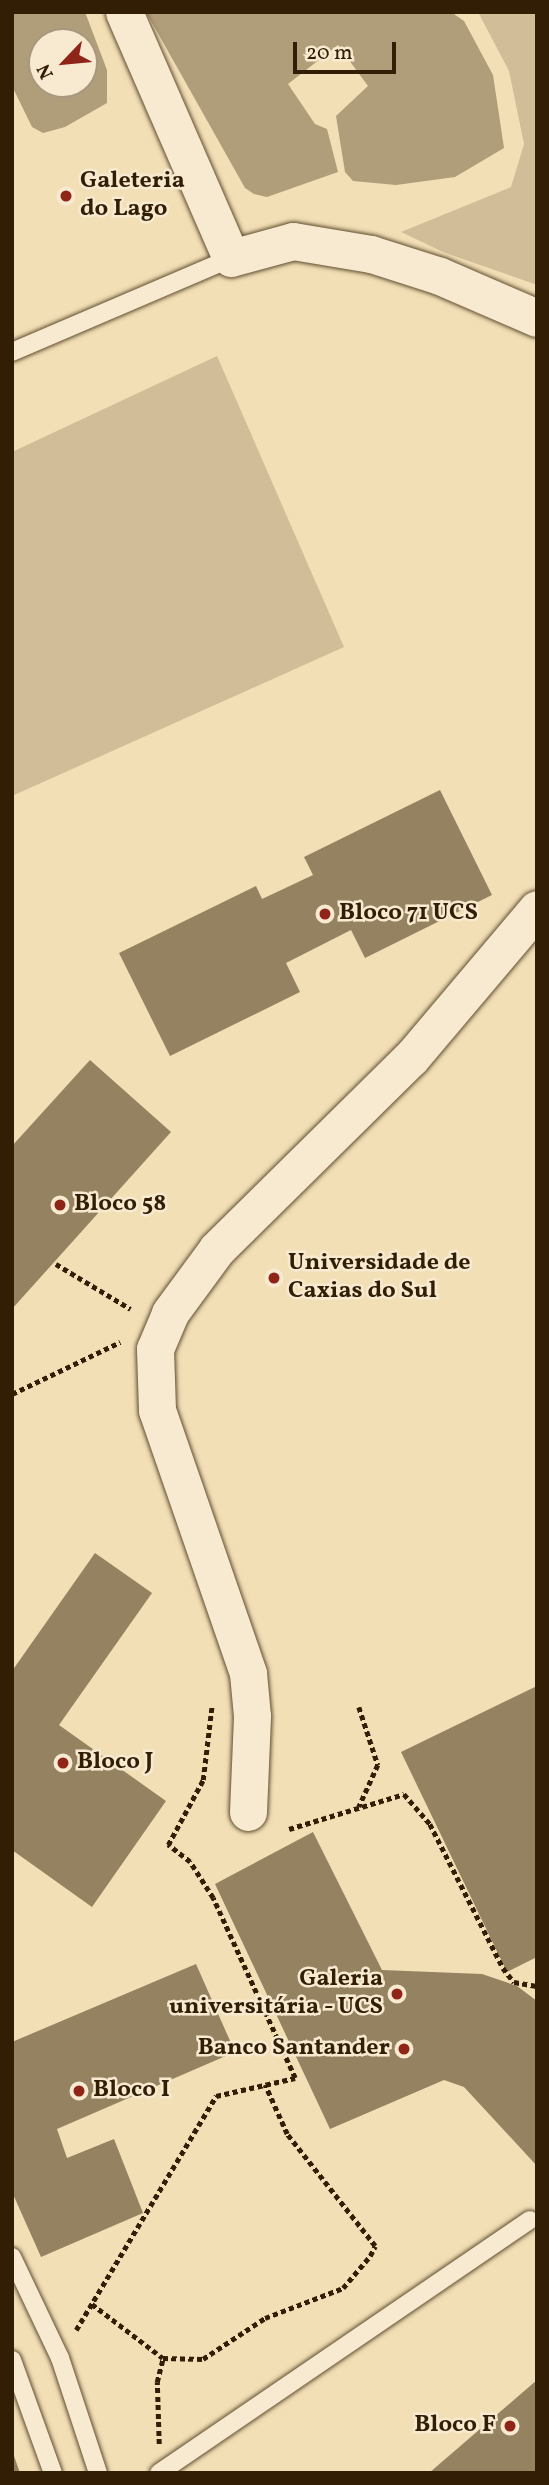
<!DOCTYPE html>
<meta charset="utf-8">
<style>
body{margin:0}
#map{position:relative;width:549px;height:2485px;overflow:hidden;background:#f2dfb6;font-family:Vollkorn,serif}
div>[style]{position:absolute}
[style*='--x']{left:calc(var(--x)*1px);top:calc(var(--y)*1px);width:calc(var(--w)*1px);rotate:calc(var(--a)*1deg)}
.green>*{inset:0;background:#d1be98}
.water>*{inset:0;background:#b09d79}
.building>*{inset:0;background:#958261}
.path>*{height:4.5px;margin-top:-2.25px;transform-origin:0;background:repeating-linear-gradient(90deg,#311e04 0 5px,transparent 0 8.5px)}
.roads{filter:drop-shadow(0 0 2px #614e30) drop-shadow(0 0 2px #614e30)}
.lane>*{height:18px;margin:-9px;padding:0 9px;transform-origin:9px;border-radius:9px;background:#f7ead0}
.street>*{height:37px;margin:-18.5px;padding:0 18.5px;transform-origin:18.5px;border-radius:18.5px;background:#f7ead0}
.dots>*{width:19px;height:19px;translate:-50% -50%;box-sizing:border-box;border:4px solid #f7ead0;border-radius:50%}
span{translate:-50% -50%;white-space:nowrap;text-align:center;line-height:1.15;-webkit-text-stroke:5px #f7ead0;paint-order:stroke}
.poi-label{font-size:24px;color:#311e04;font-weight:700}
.left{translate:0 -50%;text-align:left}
.right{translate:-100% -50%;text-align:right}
.frame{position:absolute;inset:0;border:14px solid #311e04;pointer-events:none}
.north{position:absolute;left:28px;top:28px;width:70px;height:70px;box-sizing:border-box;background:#f7ead0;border:2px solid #a8987e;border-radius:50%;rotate:244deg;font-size:19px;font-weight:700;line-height:28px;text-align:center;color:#311e04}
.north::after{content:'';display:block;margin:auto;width:24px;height:32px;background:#8f2418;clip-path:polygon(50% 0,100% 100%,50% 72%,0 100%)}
.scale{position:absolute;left:293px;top:42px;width:103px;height:32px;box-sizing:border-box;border:4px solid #311e04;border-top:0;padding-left:9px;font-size:21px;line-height:24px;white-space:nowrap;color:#311e04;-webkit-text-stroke:5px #f7ead0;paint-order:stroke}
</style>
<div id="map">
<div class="green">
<i style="clip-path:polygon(478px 12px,537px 12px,537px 285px,443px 252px,401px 232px,511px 187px,524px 144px,509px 71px)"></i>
<i style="clip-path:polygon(217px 356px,344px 647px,12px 796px,12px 452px)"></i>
</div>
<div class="water">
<i style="clip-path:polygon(evenodd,12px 12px,85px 12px,107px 70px,107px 103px,65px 127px,43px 133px,32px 127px,12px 86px,12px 12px,42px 42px,84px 42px,84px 84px,42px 84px,42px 42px)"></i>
<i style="clip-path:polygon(146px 12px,451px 12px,464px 21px,493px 75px,504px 148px,455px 177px,396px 185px,353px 181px,345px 172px,336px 116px,368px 86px,338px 45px,288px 84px,315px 124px,327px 129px,338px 172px,267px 197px,254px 194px,245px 188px)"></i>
</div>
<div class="building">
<i style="clip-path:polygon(440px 790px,492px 895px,365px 958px,351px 930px,286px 963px,300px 992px,170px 1056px,119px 953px,256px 886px,262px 899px,313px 875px,304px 857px)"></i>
<i style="clip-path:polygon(90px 1060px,171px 1132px,12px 1309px,12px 1146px)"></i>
<i style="clip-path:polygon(95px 1553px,152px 1593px,59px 1725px,166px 1801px,92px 1907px,12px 1850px,12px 1671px)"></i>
<i style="clip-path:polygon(537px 1686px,537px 1957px,507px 1972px,401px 1752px)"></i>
<i style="clip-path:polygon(313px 1832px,382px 1970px,482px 1974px,517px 1986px,537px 2001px,537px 2166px,464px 2087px,444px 2080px,330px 2129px,215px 1884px)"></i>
<i style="clip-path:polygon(196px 1964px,235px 2052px,57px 2129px,67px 2158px,114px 2139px,143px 2213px,41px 2257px,12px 2192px,12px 2042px)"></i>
<i style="clip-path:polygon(537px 2380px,537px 2473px,429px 2473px)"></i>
<i style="clip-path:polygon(13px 2453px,20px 2473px,12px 2473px)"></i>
</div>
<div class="path">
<i style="--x:56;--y:1264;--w:87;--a:31"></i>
<i style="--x:12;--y:1394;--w:120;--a:-25.7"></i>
<i style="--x:359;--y:1707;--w:61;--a:71.9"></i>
<i style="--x:378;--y:1765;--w:46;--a:114.3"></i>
<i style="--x:289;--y:1829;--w:120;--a:-16.9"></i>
<i style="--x:404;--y:1794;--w:40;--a:49"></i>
<i style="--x:430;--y:1824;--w:161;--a:63.1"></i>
<i style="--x:503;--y:1968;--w:18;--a:52"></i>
<i style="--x:514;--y:1982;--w:23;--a:10"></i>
<i style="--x:92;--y:2304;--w:89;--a:37.3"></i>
<i style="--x:163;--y:2358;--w:40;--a:1.4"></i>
<i style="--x:203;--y:2359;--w:74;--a:-33.5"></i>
<i style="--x:265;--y:2318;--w:84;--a:-21"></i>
<i style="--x:343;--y:2288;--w:42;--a:-49.8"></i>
<i style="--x:370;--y:2256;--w:11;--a:-63"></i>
<i style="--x:375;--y:2246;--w:142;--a:-128.2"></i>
<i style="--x:287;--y:2134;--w:54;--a:-114.2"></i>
<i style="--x:76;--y:2330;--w:273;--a:-59.1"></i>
<i style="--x:216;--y:2096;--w:81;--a:-12.8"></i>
<i style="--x:295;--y:2078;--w:198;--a:-114.5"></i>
<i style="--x:213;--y:1898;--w:43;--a:-122.6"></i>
<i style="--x:190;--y:1862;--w:28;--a:-142"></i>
<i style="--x:168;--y:1845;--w:74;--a:-61.7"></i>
<i style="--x:203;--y:1780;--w:76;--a:-83.2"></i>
<i style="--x:159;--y:2444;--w:62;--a:-91.8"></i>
<i style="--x:157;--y:2382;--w:25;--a:-76"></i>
</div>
<div class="roads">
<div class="lane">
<i style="--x:12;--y:352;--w:238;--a:-23.2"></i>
<i style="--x:12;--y:2257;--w:112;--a:64.6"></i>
<i style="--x:60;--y:2358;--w:121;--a:71.7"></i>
<i style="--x:12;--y:2360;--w:120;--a:70.1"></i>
<i style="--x:159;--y:2473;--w:449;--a:-34.3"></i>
</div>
<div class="street">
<i style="--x:124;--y:12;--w:268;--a:66.5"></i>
<i style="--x:231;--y:258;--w:64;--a:-15.3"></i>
<i style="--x:293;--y:241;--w:79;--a:9.5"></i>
<i style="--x:371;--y:254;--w:72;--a:17.7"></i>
<i style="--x:440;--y:276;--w:106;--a:23.4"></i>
<i style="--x:248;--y:1812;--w:96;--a:-87.6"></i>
<i style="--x:252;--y:1716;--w:43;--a:-95.3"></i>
<i style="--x:248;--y:1673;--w:278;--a:-109.1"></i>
<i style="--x:157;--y:1410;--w:61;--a:-91.9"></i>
<i style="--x:155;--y:1349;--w:39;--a:-67"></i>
<i style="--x:170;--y:1313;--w:79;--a:-53.7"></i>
<i style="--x:217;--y:1249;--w:272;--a:-44.6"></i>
<i style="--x:411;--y:1058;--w:195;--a:-49.8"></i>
</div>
</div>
<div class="dots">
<i style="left:66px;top:196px;background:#8f2418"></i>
<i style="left:325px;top:914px;background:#8f2418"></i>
<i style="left:60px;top:1205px;background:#8f2418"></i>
<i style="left:274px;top:1278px;background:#8f2418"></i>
<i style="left:63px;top:1763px;background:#8f2418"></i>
<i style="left:397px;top:1994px;background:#8f2418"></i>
<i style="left:404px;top:2049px;background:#8f2418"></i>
<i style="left:79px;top:2091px;background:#8f2418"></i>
<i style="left:510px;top:2426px;background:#8f2418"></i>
</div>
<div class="poi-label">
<span class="left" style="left:80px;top:196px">Galeteria<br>do Lago</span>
<span class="left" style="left:339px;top:914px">Bloco 71 UCS</span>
<span class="left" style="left:74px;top:1205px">Bloco 58</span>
<span class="left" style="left:288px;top:1278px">Universidade de<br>Caxias do Sul</span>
<span class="left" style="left:77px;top:1763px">Bloco J</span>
<span class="right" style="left:383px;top:1994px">Galeria<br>universitária - UCS</span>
<span class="right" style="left:390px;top:2049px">Banco Santander</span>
<span class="left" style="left:93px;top:2091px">Bloco I</span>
<span class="right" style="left:496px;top:2426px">Bloco F</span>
</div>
<div class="frame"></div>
<div class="north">N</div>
<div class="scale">20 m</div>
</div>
